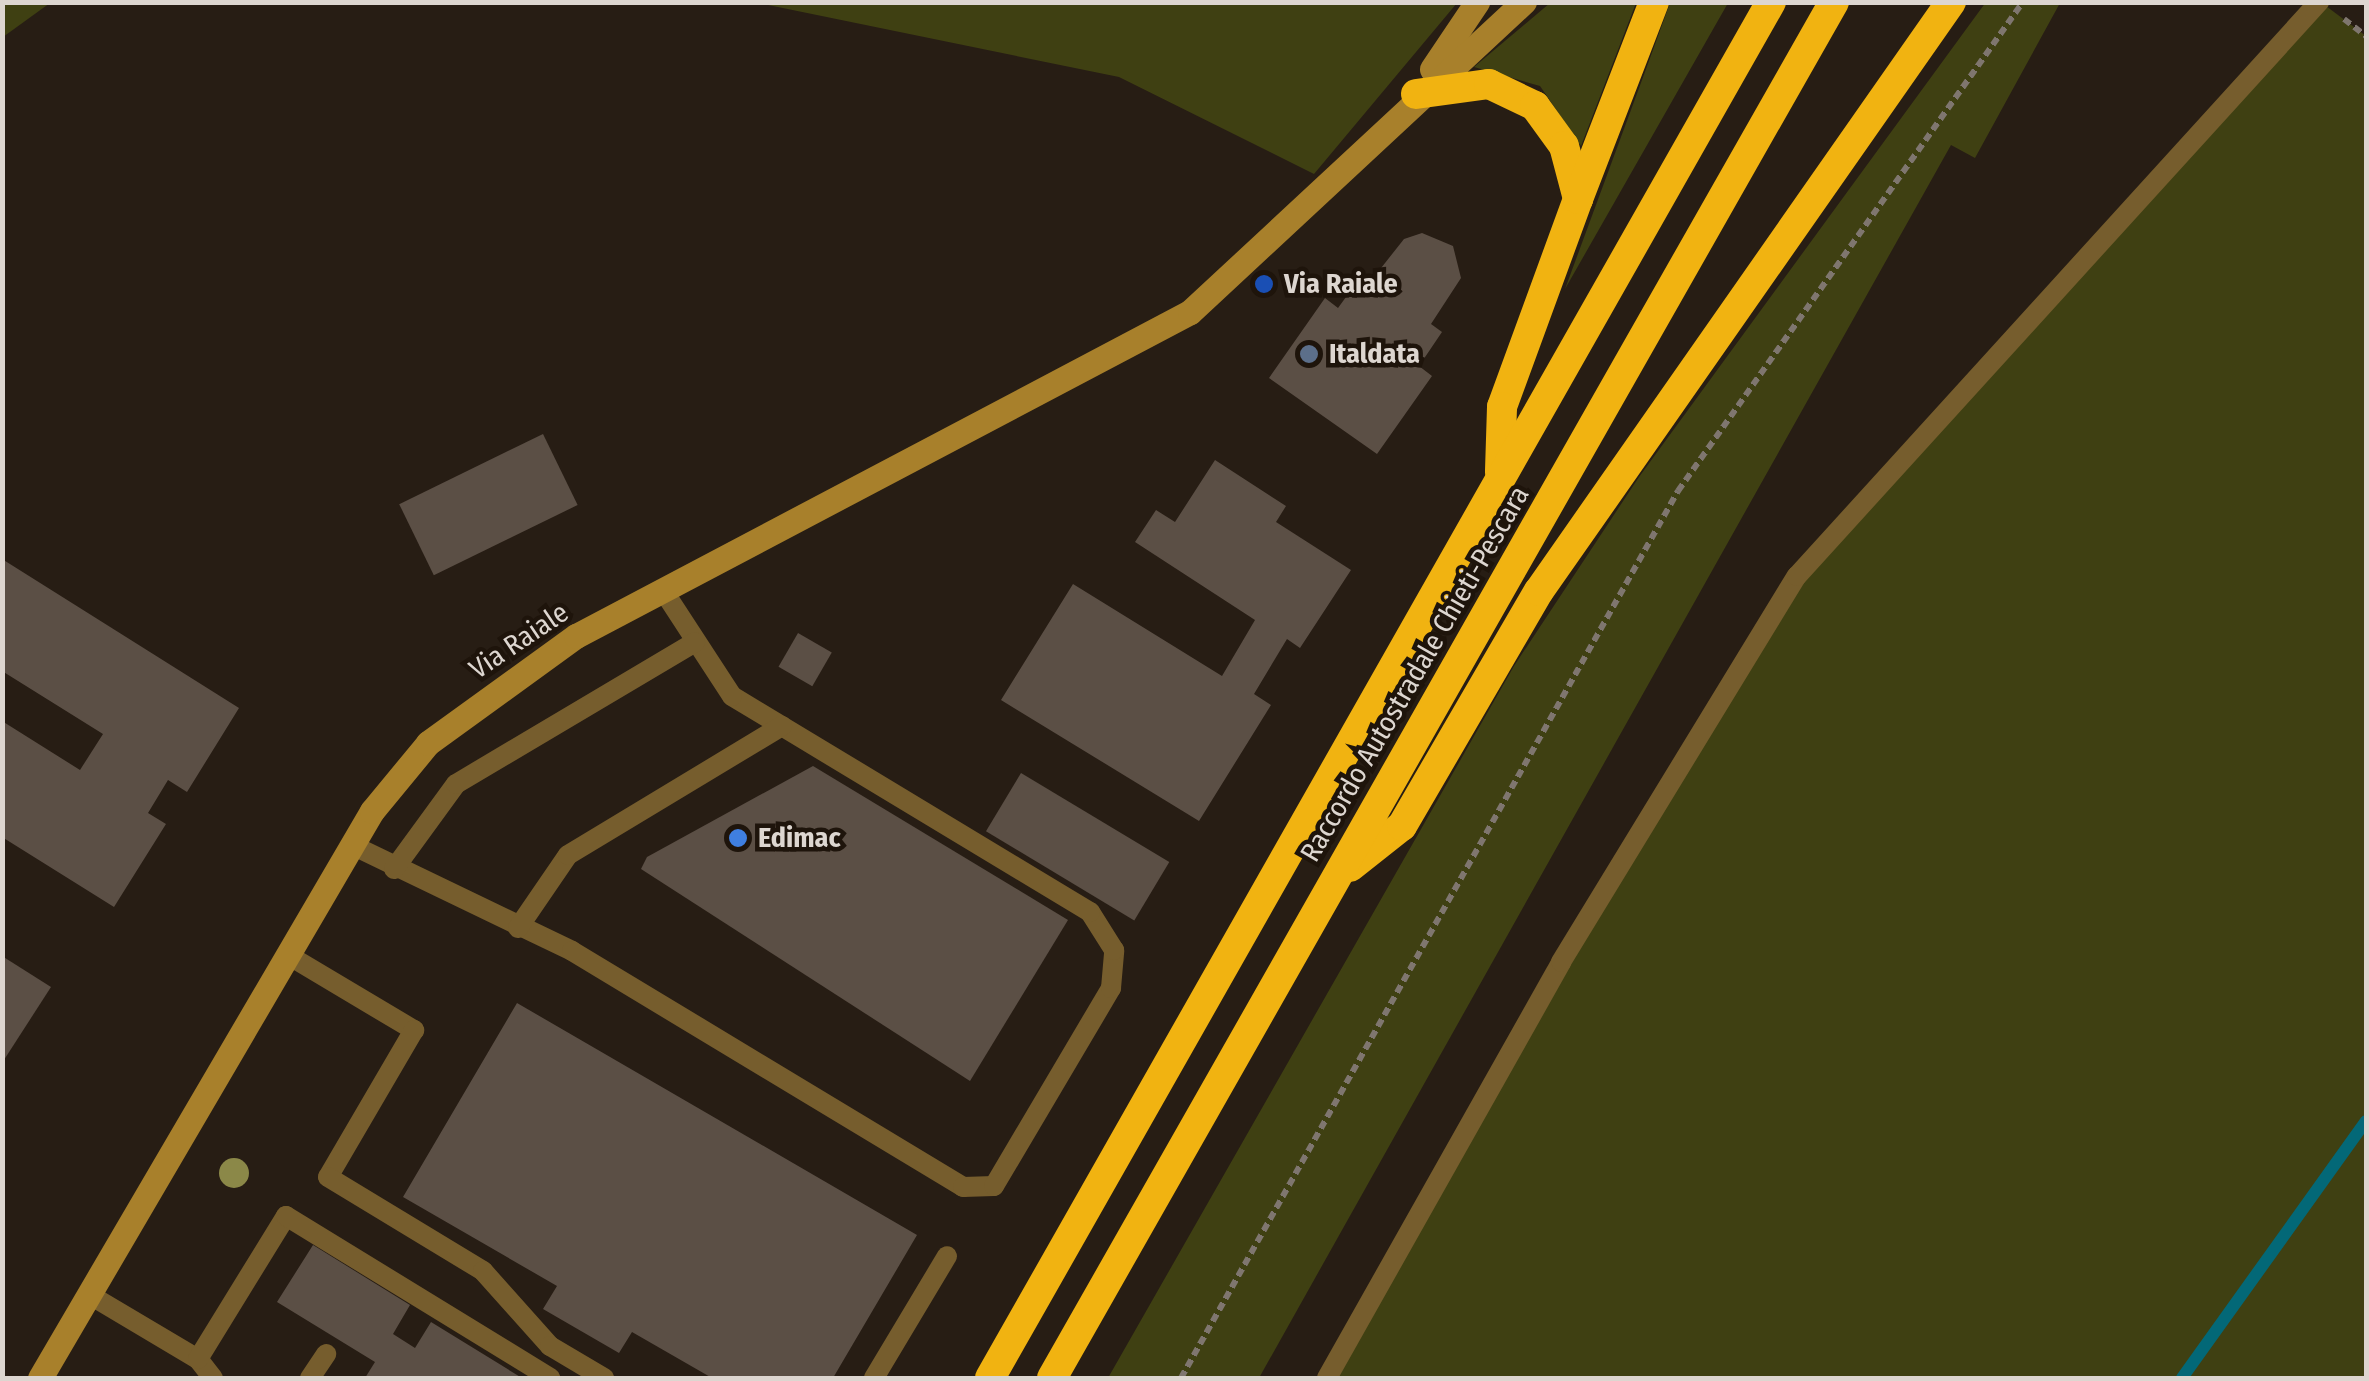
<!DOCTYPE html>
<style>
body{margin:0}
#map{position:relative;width:2369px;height:1381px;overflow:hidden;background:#271d14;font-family:"Fira Sans Condensed",sans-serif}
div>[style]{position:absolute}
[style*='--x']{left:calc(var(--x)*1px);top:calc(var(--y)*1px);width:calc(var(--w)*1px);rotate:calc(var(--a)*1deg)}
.green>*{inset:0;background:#3f4012}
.stream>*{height:12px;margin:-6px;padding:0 6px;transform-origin:6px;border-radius:6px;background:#036877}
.building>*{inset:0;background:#5b4f45;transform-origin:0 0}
.path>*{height:6px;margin-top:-3px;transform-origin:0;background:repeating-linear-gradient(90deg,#7f766f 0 8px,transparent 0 13px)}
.lane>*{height:20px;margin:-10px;padding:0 10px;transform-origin:10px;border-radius:10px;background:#765d2d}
.secondary>*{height:25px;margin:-12.5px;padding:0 12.5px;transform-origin:12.5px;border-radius:12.5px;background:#a8802b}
.highway>*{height:30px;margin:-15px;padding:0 15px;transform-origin:15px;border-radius:15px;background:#f1b311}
.trees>*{width:30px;height:30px;margin:-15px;border-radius:50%;background:#8b8848}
.dots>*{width:28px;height:28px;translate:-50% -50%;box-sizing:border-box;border:5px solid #1e140b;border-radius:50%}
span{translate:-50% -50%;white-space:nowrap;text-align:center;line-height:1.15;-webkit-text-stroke:9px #1e140b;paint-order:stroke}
.poi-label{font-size:28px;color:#ddd6d0;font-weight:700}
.left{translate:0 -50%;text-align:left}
.street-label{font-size:28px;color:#ddd6d0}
.frame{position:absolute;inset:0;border:5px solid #ddd6d0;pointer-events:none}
</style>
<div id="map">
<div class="green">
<i style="clip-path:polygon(3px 2px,50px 2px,50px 3px,3px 37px)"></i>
<i style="clip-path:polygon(1986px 2px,2060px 3px,1975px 158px,1951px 145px,1259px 1378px,1108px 1378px,1514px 666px,1639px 477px)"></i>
<i style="clip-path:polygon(758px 3px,1457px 2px,1457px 3px,1314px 174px,1119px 77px)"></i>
<i style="clip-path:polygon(1550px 3px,1636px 3px,1581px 146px,1540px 86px,1474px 67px)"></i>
<i style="clip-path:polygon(1670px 3px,1728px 3px,1565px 289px,1642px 80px)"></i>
<i style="clip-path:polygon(2322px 3px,2366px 36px,2366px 1378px,1327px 1378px,1797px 576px)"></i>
</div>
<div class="stream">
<i style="--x:2182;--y:1378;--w:316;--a:-54.4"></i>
</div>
<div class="building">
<i style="clip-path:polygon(1422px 233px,1453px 246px,1461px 278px,1431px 324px,1442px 332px,1419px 366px,1432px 376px,1377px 454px,1269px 378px,1325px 298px,1338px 308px,1362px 275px,1370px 282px,1404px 239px)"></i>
<i style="left:543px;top:434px;width:79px;height:160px;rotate:64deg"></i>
<i style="clip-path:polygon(1215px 460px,1286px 506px,1276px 522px,1351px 570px,1300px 648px,1287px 639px,1254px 694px,1271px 705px,1199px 821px,1001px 700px,1073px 584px,1222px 676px,1255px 620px,1135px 542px,1156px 510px,1175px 522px)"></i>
<i style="clip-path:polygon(2px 559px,239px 708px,187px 792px,168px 780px,148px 813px,166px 824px,114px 907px,2px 837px,2px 721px,80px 770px,103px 734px,2px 671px)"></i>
<i style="left:798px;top:633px;width:39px;height:39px;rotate:30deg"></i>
<i style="clip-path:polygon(813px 766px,1068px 920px,970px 1081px,641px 869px,647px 857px)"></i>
<i style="left:1021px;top:773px;width:173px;height:68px;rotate:31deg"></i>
<i style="clip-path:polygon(2px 956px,51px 987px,2px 1063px)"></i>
<i style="clip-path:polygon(517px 1003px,917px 1235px,833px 1378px,712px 1378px,632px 1332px,619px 1353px,543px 1309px,557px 1286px,403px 1197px)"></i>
<i style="clip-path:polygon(313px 1245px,410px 1305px,393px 1334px,415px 1348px,431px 1322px,522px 1378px,365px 1378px,375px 1362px,277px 1302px)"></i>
</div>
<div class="path">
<i style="--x:2344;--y:19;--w:28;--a:38"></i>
<i style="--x:1181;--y:1378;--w:1017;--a:-60.74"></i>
<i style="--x:1678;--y:491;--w:598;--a:-54.8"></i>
</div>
<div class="lane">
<i style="--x:352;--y:845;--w:244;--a:25.7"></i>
<i style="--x:572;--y:951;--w:457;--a:31.1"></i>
<i style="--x:963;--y:1187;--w:31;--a:-2"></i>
<i style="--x:994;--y:1186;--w:230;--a:-59.4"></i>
<i style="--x:1111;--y:988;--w:38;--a:-85"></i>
<i style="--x:1114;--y:950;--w:45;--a:-122.3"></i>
<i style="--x:1090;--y:912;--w:418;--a:-148.9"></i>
<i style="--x:732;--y:696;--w:126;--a:-123.1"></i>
<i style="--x:394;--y:869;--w:105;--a:-53.9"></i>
<i style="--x:456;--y:784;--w:278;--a:-30.7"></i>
<i style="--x:518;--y:928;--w:88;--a:-55.6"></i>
<i style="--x:568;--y:855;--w:250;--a:-31.1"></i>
<i style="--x:288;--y:955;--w:147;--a:30.8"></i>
<i style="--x:414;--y:1030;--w:170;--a:120.3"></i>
<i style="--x:328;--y:1177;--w:181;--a:31.2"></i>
<i style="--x:483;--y:1271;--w:101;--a:48.2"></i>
<i style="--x:550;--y:1346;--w:63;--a:30.7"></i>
<i style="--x:90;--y:1295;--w:126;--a:30.7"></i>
<i style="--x:198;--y:1359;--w:24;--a:52"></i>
<i style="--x:198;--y:1359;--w:168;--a:-58.4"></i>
<i style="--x:286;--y:1216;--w:310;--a:31.5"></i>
<i style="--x:310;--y:1378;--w:29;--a:-56"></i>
<i style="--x:874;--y:1378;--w:142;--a:-59.1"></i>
<i style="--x:1327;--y:1378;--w:477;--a:-60.6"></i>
<i style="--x:1561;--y:962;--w:452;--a:-58.6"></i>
<i style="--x:1797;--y:576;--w:776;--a:-47.72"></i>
</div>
<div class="secondary">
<i style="--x:1432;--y:69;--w:81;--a:-56.1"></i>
<i style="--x:40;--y:1378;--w:657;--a:-59.65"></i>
<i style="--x:372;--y:811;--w:88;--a:-50.5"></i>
<i style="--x:428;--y:743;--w:183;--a:-35.9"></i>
<i style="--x:576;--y:636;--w:694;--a:-27.82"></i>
<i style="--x:1190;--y:312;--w:456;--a:-42.9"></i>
</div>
<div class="highway">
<i style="--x:1416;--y:94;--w:74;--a:-7.8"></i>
<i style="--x:1489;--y:84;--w:51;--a:25.6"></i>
<i style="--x:1535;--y:106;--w:49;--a:54.1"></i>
<i style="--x:1564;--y:146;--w:55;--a:75.2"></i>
<i style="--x:1578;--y:199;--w:221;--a:110.1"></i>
<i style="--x:1502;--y:407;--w:65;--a:91.8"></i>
<i style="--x:1578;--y:199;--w:211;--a:-68.9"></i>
<i style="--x:1350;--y:867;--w:66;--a:-38.3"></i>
<i style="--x:1402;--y:826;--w:272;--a:-59.8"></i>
<i style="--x:1539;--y:591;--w:719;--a:-55.03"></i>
<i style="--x:990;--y:1378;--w:1582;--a:-60.42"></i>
<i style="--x:1052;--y:1378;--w:1583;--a:-60.39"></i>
</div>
<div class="trees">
<i style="left:234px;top:1173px"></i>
</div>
<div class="dots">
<i style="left:1264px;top:284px;background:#1a4fb4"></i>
<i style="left:1309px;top:354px;background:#5c6f8a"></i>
<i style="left:738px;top:838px;background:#3f7fe0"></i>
</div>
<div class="poi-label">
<span class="left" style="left:1284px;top:284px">Via Raiale</span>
<span class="left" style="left:1329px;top:354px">Italdata</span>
<span class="left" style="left:758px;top:838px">Edimac</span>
</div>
<div class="street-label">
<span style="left:519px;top:641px;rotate:-34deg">Via Raiale</span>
<span style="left:1415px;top:674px;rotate:-60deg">Raccordo Autostradale Chieti-Pescara</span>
</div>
<div class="frame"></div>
</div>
